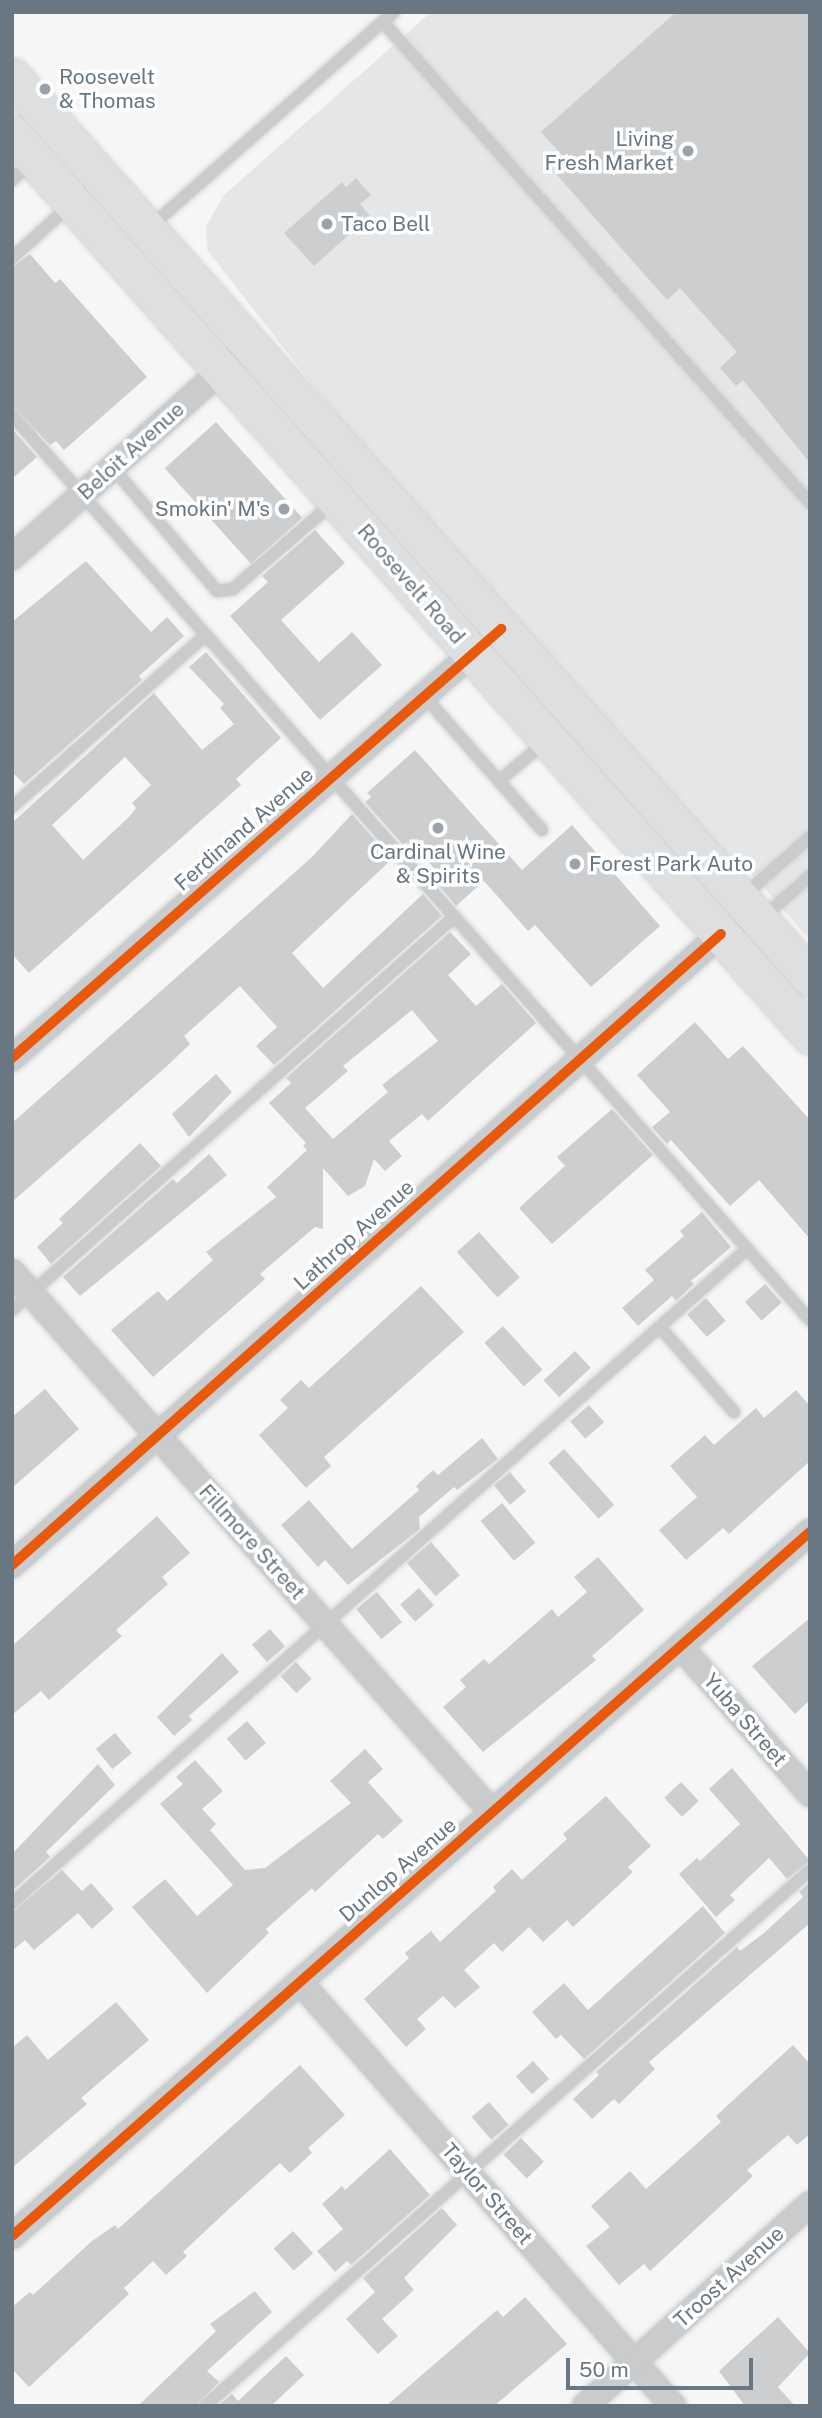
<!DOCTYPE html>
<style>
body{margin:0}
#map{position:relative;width:822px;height:2418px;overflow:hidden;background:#f6f6f6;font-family:"Public Sans",sans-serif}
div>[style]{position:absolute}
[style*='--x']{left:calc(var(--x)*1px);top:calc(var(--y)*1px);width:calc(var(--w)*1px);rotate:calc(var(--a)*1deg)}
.built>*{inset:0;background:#e5e6e7}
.building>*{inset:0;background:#cdcecf;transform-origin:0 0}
.roads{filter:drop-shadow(0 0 2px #d3d4d4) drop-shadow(0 0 2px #d3d4d4)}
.lane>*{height:12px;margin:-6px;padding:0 6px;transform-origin:6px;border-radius:6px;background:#c9cbcc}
.street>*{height:26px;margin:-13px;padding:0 13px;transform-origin:13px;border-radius:13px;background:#c9cbcc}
.secondary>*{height:37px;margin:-18.5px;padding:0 18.5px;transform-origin:18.5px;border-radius:18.5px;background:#dedfe0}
.cycleway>*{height:10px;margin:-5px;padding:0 5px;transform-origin:5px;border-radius:5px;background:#e8590c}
.dots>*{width:19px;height:19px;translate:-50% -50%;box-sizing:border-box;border:4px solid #fff;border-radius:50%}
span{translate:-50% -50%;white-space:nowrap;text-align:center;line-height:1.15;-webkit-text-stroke:7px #fff;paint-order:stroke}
.poi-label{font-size:21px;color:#697783}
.left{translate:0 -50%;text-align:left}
.right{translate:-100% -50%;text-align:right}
.street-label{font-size:21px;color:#697783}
.frame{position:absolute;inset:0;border:14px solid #697783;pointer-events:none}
.scale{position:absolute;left:566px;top:2358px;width:187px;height:32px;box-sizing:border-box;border:4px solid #697783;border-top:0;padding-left:9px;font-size:21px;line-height:24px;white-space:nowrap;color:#697783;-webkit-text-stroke:5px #fff;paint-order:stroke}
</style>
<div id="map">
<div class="built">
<i style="clip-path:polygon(431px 12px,810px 12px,810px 940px,750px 872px,729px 866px,381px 472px,207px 250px,206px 226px,224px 195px)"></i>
</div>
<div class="building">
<i style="clip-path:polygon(676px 12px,810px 12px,810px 463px,743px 380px,736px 386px,720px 368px,737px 352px,680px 288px,667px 300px,557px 175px,570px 164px,541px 132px)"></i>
<i style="clip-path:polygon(356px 178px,371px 195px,360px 204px,370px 216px,314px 266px,284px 233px,342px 182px,346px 187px)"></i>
<i style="clip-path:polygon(30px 254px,55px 283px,60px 279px,147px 377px,64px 450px,56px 441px,50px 445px,12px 406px,12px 267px)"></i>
<i style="left:216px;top:422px;width:129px;height:69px;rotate:48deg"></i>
<i style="clip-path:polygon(12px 429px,37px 457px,12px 479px)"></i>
<i style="clip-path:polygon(315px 530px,345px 563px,281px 620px,319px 662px,352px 632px,382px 665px,320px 720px,230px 616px,268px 582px,262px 576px)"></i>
<i style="clip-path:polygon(86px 561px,151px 632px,167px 617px,184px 636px,139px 676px,142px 680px,24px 784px,12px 772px,12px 622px)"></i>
<i style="clip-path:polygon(evenodd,206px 652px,281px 738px,236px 779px,241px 785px,29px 973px,12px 954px,12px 823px,154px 693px,202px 750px,234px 724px,220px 708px,224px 704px,189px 667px,206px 652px,125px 757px,151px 785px,132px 803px,136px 808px,130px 816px,83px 860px,52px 825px,125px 757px)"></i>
<i style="clip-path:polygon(415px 750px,522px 870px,572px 825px,660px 926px,591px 987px,535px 925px,528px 931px,484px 881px,456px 906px,436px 882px,442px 877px,411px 842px,405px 847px,365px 802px,371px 797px,367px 793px)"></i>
<i style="clip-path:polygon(352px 814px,392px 859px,292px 953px,323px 988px,423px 894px,442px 916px,274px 1065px,256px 1046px,277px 1027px,240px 986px,184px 1036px,190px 1044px,167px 1066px,12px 1202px,12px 1123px,312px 857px)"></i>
<i style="clip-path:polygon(evenodd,450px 932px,471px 954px,448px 975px,476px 1006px,502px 984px,536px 1023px,428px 1121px,422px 1114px,389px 1141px,402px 1156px,385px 1171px,374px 1159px,365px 1186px,348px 1196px,323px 1168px,323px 1229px,315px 1227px,260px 1274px,265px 1279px,153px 1377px,111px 1330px,158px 1291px,167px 1301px,213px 1260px,206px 1252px,276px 1197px,267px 1187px,307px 1150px,303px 1146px,306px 1143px,269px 1103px,291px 1083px,286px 1078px,450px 932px,412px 1010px,438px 1041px,382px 1085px,388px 1092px,333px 1139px,305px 1108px,348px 1071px,343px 1066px,412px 1010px)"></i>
<i style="clip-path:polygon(695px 1022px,728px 1059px,743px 1046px,810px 1120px,810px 1239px,759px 1180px,730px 1206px,671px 1140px,667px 1144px,652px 1127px,670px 1112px,637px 1075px)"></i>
<i style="clip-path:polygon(216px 1074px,232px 1092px,189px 1137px,172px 1114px)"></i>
<i style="clip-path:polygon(612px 1109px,653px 1155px,552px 1244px,519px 1208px,565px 1166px,557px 1157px)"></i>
<i style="clip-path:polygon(140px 1143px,161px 1166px,51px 1264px,37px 1247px,63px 1223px,59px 1219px)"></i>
<i style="clip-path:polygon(209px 1154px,227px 1175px,80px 1296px,63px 1277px,173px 1179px,177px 1183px)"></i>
<i style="clip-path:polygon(702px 1212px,731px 1247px,691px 1281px,694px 1284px,676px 1301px,672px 1296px,638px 1326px,622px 1308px,654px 1280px,645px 1270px,684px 1236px,680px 1231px)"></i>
<i style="left:479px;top:1232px;width:61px;height:30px;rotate:48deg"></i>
<i style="left:765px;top:1284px;width:25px;height:27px;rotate:48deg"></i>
<i style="clip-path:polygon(421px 1286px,464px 1332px,324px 1457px,331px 1466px,306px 1488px,259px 1435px,288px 1408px,280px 1400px,301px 1380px,309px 1388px)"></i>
<i style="left:706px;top:1298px;width:30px;height:25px;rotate:49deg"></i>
<i style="left:503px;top:1326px;width:59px;height:25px;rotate:48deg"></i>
<i style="left:575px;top:1351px;width:23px;height:43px;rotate:47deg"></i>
<i style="clip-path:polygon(45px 1389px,79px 1429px,12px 1488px,12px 1417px)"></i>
<i style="clip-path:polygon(796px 1390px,810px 1406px,810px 1461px,729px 1534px,723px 1528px,686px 1560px,659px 1530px,697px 1497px,670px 1466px,705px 1435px,714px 1445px,756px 1408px,764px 1418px)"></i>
<i style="left:589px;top:1405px;width:23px;height:25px;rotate:49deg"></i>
<i style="clip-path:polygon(482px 1438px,498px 1459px,457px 1490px,454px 1487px,419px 1517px,420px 1529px,348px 1585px,325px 1560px,318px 1567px,281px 1525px,309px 1500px,352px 1549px,419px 1490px,416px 1486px,433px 1470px,438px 1475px)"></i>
<i style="left:564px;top:1449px;width:75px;height:21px;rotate:48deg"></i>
<i style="left:510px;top:1472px;width:25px;height:21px;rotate:50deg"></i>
<i style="left:502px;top:1503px;width:52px;height:28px;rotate:50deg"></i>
<i style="clip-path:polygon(157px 1516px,190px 1553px,162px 1577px,168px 1584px,116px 1630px,122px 1636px,49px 1700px,41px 1691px,12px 1715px,12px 1646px)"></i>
<i style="left:431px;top:1542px;width:44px;height:32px;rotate:49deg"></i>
<i style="clip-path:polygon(598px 1557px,644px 1610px,592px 1656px,596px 1660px,483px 1752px,443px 1707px,466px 1687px,460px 1680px,484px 1659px,489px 1664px,552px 1609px,558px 1617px,587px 1592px,574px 1577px)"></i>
<i style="left:419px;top:1588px;width:23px;height:25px;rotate:49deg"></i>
<i style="left:377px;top:1592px;width:39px;height:27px;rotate:50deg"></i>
<i style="clip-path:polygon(810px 1618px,810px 1700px,795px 1714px,752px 1666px)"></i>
<i style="left:270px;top:1629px;width:23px;height:24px;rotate:49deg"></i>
<i style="clip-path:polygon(222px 1653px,239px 1672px,189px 1716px,192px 1720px,174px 1736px,157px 1717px)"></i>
<i style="left:296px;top:1662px;width:23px;height:21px;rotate:47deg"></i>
<i style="left:247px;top:1721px;width:29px;height:27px;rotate:49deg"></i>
<i style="left:115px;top:1733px;width:26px;height:25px;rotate:50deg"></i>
<i style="clip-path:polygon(365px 1749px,383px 1769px,368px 1782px,403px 1821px,383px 1839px,378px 1834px,315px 1892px,312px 1888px,266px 1929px,269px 1933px,207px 1993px,132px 1907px,165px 1879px,197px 1916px,233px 1885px,160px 1804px,183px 1784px,176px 1777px,195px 1760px,223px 1791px,202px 1809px,216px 1824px,210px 1830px,245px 1870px,265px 1868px,351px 1803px,330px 1781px)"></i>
<i style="clip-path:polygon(98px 1764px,115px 1785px,46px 1852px,50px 1857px,12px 1891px,12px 1854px)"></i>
<i style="clip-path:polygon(732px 1768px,810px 1861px,787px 1879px,769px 1858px,730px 1895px,735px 1900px,716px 1917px,679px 1874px,697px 1858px,700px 1861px,740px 1824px,709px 1789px)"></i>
<i style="left:681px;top:1782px;width:26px;height:23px;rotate:47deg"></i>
<i style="clip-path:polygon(606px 1796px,651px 1846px,628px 1867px,633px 1872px,573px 1927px,567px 1920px,543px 1942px,529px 1927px,502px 1952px,494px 1943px,464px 1970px,480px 1987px,455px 2008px,443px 1996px,417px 2019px,426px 2029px,406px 2047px,364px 1999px,409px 1958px,405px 1953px,431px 1931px,440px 1942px,496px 1891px,493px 1887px,512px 1869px,522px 1880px,567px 1839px,563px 1834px)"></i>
<i style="clip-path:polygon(62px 1870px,82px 1891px,91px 1883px,114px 1909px,92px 1929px,78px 1913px,34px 1950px,25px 1940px,12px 1951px,12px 1912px)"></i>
<i style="clip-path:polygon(810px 1882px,810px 1923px,649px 2062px,655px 2069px,619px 2104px,614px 2099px,592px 2119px,573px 2099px,599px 2075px,596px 2072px,737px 1947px,740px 1951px,764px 1933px,803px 1897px,799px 1892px)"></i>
<i style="clip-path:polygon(703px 1906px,725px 1933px,584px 2059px,561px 2035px,556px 2039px,532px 2012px,564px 1983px,588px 2010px)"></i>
<i style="clip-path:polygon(116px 2002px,149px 2040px,81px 2098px,87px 2104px,12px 2168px,12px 2048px,27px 2035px,48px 2060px)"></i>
<i style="clip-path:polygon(793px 2045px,810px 2064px,810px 2134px,797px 2145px,788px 2135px,747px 2170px,753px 2176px,650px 2271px,644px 2264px,619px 2285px,586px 2246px,610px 2227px,591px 2206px,630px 2171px,646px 2189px,721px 2122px,716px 2116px)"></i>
<i style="left:533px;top:2061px;width:24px;height:23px;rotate:48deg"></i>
<i style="clip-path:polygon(300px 2065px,345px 2115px,308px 2148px,312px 2153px,290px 2173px,280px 2163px,232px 2206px,183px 2252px,187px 2256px,166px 2275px,153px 2261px,124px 2288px,129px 2294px,29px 2387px,12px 2369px,12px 2307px,30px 2292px,33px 2295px,92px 2241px,115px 2225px,118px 2229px)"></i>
<i style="left:489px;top:2102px;width:30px;height:23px;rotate:49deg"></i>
<i style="left:521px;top:2138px;width:33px;height:24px;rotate:46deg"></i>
<i style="clip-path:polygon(390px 2149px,430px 2195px,351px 2265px,347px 2261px,335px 2272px,317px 2251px,343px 2229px,322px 2204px,342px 2186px,345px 2190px)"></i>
<i style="clip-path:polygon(442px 2208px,457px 2225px,404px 2278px,414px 2290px,382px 2319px,398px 2336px,378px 2354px,346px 2319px,375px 2292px,363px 2278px)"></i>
<i style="left:293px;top:2231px;width:30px;height:26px;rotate:48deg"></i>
<i style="clip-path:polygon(255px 2291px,272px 2312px,207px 2371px,219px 2382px,196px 2406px,138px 2406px,216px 2331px,210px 2324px)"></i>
<i style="clip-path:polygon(525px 2297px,567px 2344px,494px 2406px,386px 2406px,497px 2310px,503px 2317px)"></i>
<i style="clip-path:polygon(778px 2317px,810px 2353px,778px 2387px,795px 2406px,745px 2406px,719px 2371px)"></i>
<i style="clip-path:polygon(286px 2356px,304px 2375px,271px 2406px,218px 2406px,232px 2394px,238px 2401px)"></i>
</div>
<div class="roads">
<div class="lane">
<i style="--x:383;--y:22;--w:643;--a:48.4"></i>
<i style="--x:12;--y:180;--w:26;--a:-43"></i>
<i style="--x:150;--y:227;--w:325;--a:-41.4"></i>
<i style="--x:12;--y:258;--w:119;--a:-42.3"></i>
<i style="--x:12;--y:415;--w:1207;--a:48.6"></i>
<i style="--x:113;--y:468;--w:161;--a:49.8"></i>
<i style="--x:217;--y:591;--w:16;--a:-7"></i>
<i style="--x:233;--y:589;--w:132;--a:-40.7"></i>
<i style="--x:424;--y:696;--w:113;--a:48.6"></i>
<i style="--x:12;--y:807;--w:259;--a:-41.6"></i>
<i style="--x:542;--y:830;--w:65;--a:-131.3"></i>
<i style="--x:499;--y:781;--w:60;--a:-40.3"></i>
<i style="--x:742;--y:897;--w:91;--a:-41.4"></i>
<i style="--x:724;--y:933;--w:38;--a:-20"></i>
<i style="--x:760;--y:920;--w:67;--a:-41.3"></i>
<i style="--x:12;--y:1310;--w:591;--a:-41.64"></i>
<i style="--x:660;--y:1327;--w:113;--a:49"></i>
<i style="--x:12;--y:1903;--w:984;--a:-41.66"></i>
<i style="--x:205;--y:2406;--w:808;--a:-41.54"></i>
</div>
<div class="street">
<i style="--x:12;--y:557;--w:296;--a:-41.7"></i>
<i style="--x:12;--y:1058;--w:628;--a:-41.32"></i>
<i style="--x:12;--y:1272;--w:722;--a:48.37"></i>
<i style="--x:12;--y:1565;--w:949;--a:-41.67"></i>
<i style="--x:680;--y:1646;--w:197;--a:48.7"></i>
<i style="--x:300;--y:1982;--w:565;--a:48.66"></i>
<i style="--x:12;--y:2236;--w:1064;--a:-41.42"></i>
<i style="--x:585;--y:2406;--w:302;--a:-41.9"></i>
</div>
<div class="secondary">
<i style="--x:12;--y:77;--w:1203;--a:48.44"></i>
<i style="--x:12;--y:134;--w:1204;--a:48.47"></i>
</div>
</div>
<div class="cycleway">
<i style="--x:12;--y:1058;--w:651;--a:-41.26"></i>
<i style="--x:12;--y:1565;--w:949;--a:-41.67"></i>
<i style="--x:12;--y:2236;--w:1064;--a:-41.42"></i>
</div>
<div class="dots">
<i style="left:45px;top:89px;background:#9aa3ab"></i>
<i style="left:688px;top:151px;background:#9aa3ab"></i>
<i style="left:327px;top:224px;background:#9aa3ab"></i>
<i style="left:284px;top:509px;background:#9aa3ab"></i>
<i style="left:438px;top:828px;background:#9aa3ab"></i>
<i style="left:575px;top:864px;background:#9aa3ab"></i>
</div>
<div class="poi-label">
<span class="left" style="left:59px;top:89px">Roosevelt<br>&amp; Thomas</span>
<span class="right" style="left:674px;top:151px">Living<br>Fresh Market</span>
<span class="left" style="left:341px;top:224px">Taco Bell</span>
<span class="right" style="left:270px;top:509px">Smokin' M's</span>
<span style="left:438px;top:864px">Cardinal Wine<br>&amp; Spirits</span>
<span class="left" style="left:589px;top:864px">Forest Park Auto</span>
</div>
<div class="street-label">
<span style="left:131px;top:451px;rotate:-42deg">Beloit Avenue</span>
<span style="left:411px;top:584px;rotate:49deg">Roosevelt Road</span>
<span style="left:244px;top:829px;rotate:-41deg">Ferdinand Avenue</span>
<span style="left:354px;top:1235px;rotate:-42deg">Lathrop Avenue</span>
<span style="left:252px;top:1542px;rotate:48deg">Fillmore Street</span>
<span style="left:745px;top:1720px;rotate:49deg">Yuba Street</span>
<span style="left:398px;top:1870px;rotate:-41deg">Dunlop Avenue</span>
<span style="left:487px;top:2194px;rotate:49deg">Taylor Street</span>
<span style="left:729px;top:2277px;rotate:-42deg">Troost Avenue</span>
</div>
<div class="frame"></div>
<div class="scale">50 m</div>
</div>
